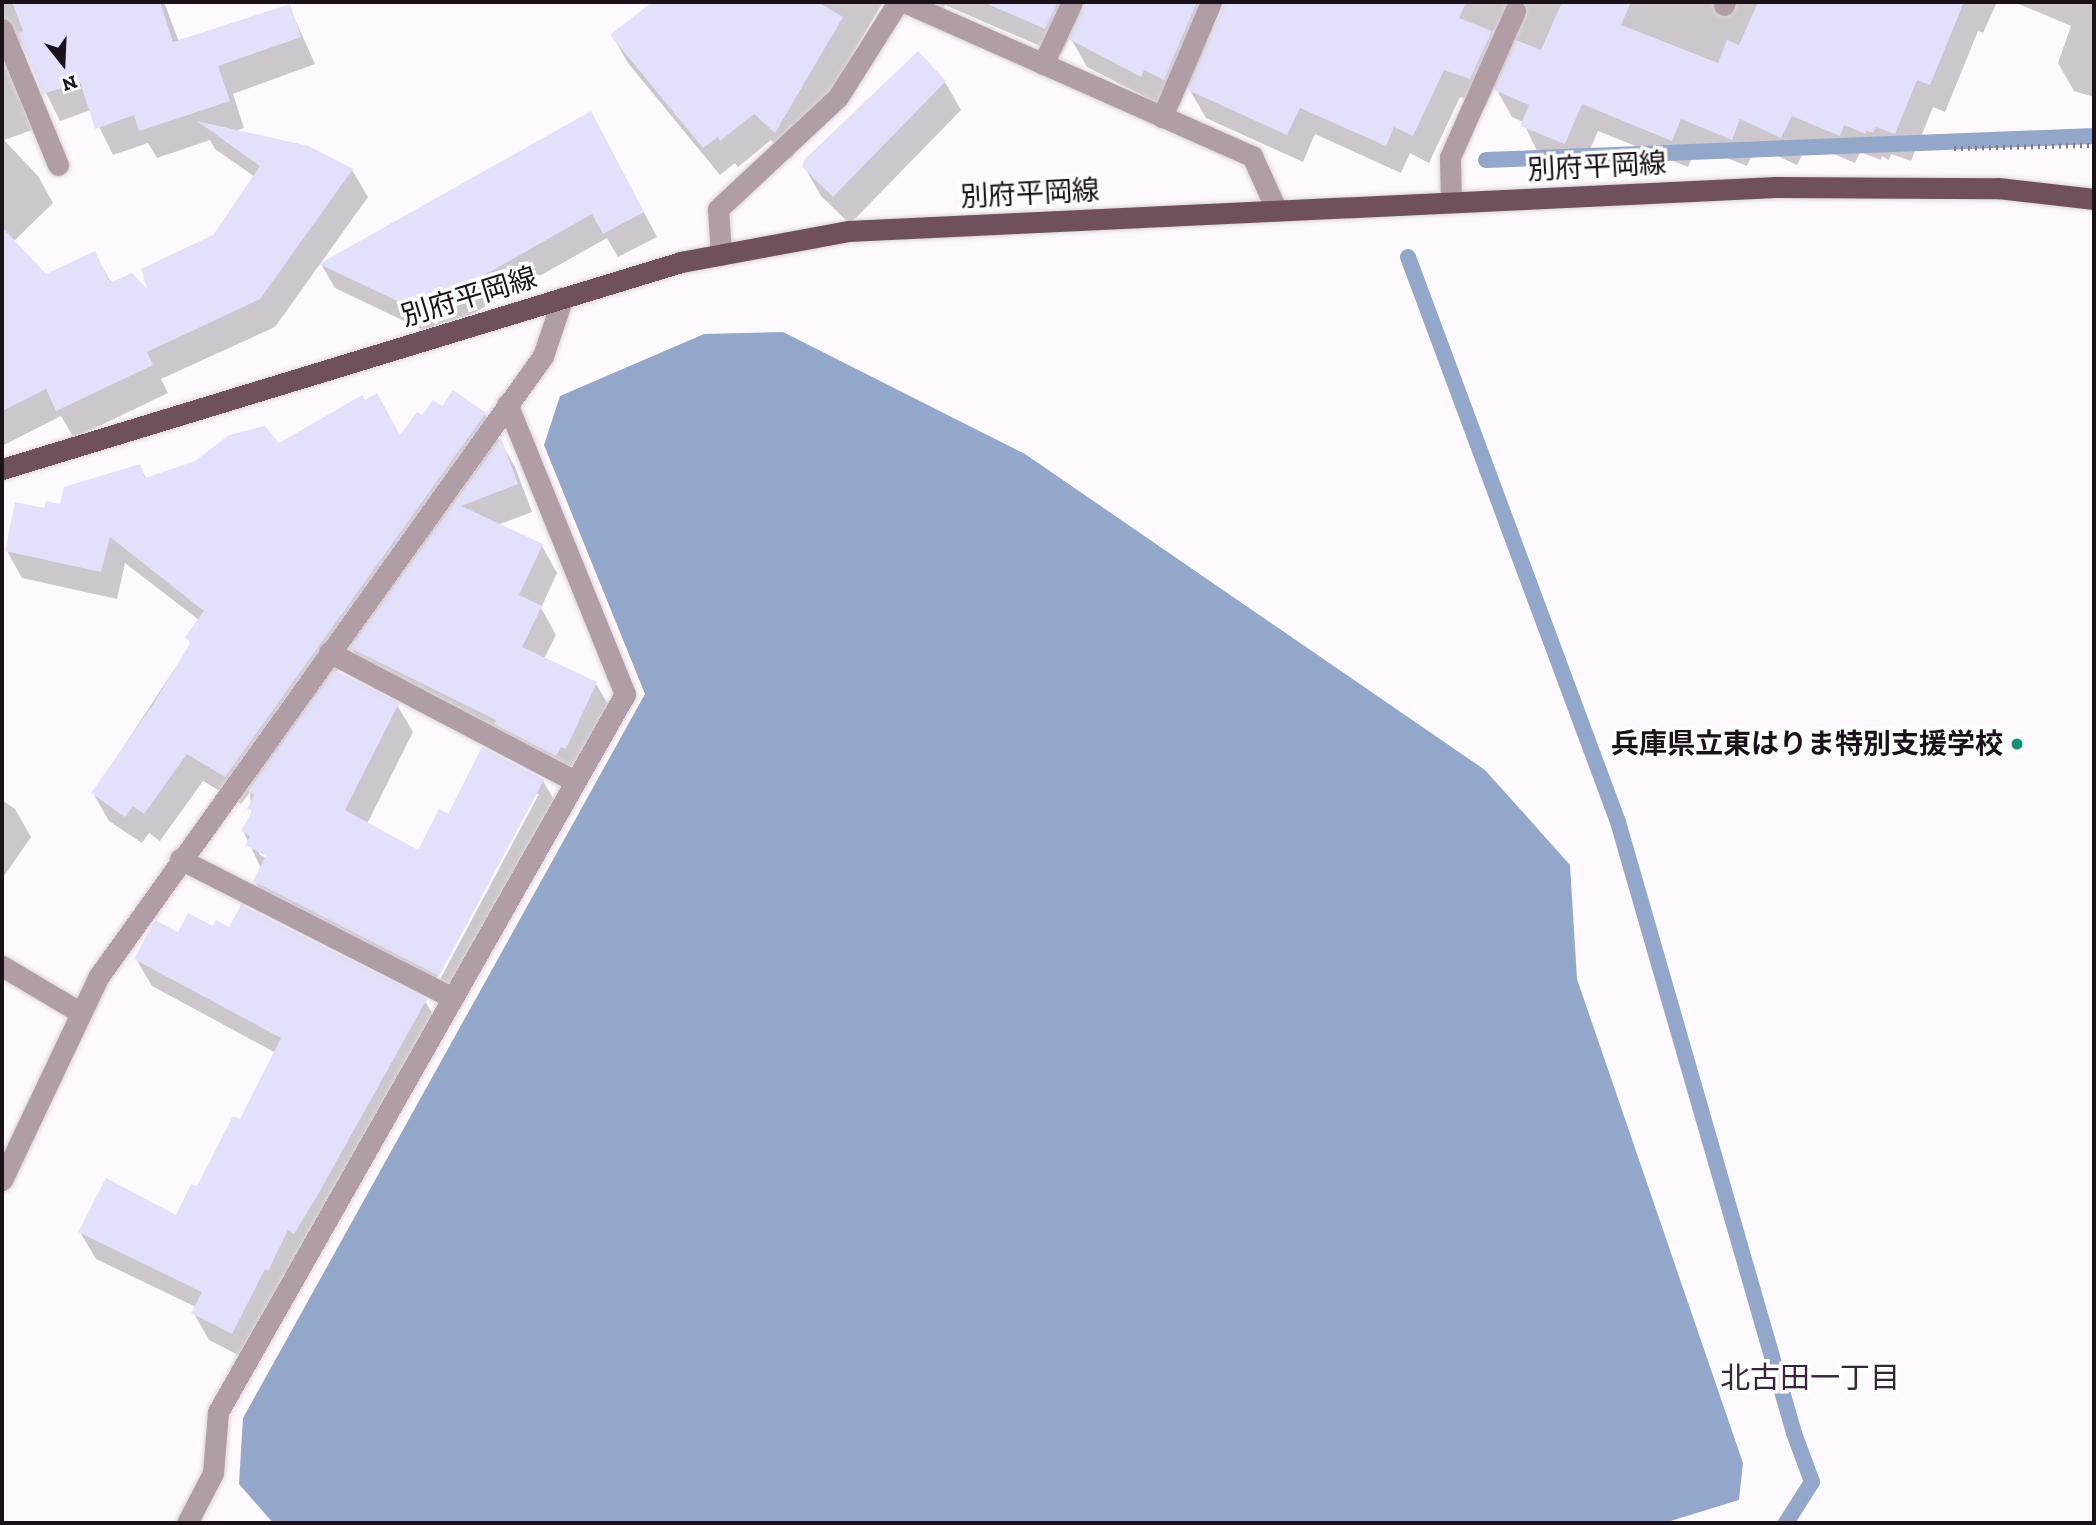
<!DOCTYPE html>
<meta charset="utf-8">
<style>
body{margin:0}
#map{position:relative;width:2096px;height:1525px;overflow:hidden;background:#fef9ff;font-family:"Zilla Slab","Noto Sans JP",serif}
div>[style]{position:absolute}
.water>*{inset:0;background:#93a7ca}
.shadow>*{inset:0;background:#0003}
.stream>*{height:16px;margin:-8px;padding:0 8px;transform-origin:8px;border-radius:8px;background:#93a7ca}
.building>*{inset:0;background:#e3e0fb}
.path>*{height:4.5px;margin-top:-2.25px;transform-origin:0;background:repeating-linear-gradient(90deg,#817a82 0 2px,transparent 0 7px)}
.roads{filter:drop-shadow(0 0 2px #dad4db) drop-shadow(0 0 2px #dad4db)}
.minor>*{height:21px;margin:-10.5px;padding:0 10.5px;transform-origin:10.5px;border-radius:10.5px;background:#b09da5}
.major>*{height:21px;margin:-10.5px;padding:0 10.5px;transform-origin:10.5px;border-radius:10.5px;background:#70505f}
.dots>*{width:19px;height:19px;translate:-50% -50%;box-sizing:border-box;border:4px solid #fff;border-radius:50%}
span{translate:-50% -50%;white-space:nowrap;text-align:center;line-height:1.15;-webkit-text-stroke:7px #fff;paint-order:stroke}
.street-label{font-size:28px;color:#1a111b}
.poi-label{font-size:28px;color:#1a111b;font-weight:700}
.right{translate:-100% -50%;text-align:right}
.neighbourhood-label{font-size:30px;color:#38253c}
.frame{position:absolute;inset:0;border:4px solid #1a111b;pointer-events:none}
.north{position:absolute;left:28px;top:28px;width:70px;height:70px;-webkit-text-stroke:5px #fff;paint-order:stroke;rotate:162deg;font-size:19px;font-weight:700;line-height:28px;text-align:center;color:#1a111b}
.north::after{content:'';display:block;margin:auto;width:24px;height:32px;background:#1a111b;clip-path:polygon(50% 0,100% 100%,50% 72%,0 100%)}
</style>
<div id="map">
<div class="water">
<div style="clip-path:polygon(783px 332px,1025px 454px,1485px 770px,1570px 865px,1577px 979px,1743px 1463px,1739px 1500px,1664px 1523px,273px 1523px,239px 1484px,243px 1418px,645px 694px,544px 445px,560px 396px,704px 334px)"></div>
</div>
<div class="shadow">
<div style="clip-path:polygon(evenodd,2px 2px,164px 2px,179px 42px,289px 6px,315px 64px,233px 94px,244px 128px,235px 131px,352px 170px,368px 197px,275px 327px,161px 379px,168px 393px,74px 438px,61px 416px,2px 446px,2px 2px,21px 43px,60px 121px,91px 110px,113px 155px,148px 143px,157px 158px,210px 140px,215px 149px,255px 177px,214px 236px,151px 296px,112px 284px,94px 253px,46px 276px,13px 242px,53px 203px,38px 176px,4px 140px,32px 130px,5px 63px,7px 48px,21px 43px)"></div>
<div style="clip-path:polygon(655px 2px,680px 2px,688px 12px,694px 2px,883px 2px,791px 159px,771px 140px,738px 167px,735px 163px,720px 175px,628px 63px,612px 35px)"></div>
<div style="clip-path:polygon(919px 2px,1197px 2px,1214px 34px,1267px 23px,1277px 2px,1997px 2px,1983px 33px,1978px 31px,1945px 112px,1933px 107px,1911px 161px,1891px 154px,1889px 160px,1882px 156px,1881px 160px,1860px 152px,1855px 163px,1808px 143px,1797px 165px,1756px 146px,1747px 166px,1697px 146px,1688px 167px,1598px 131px,1581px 171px,1538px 153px,1523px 122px,1512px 117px,1495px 87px,1486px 106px,1460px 97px,1429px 163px,1410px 153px,1401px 173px,1315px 134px,1303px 162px,1206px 118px,1188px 87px,1180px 106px,1159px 97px,1157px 103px,1087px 67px,1070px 37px,1061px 55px,945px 5px,942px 12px)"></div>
<div style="clip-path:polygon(2014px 2px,2094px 2px,2094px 97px,2074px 91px,2058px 63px,2071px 26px)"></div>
<div style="clip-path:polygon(945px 82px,961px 110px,850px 224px,821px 196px,805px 168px)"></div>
<div style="clip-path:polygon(604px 137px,657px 237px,618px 257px,607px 238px,472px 314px,423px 330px,335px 288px,321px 264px)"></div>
<div style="clip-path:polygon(evenodd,443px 409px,485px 414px,515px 467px,532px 512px,497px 525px,542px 546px,557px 573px,541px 608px,556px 635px,544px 659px,596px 684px,612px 711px,581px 775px,367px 675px,352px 649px,336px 672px,397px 705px,413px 732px,367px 824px,418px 852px,449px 816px,543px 781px,559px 808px,455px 1003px,270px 909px,255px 881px,261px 868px,243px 831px,252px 815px,250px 792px,241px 804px,203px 781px,160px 841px,149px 833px,142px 843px,109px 821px,93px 793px,191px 644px,187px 637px,199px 620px,125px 563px,117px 599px,22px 578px,7px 551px,46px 510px,61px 507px,139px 466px,147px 479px,278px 445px,400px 438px,423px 418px,443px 409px,535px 794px,539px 794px,437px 985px,434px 983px,535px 794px,443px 409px,259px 850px,274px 859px,272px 862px,259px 854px,259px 850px)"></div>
<div style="clip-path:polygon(2px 800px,15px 809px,31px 837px,2px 879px)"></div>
<div style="clip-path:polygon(213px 928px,230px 929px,425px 1001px,441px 1028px,248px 1360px,209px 1340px,193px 1312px,196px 1307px,96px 1259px,80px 1232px,177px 1217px,240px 1121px,276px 1053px,152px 986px,136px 959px,179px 935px)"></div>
</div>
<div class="stream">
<div style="left:1486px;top:160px;width:608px;rotate:-2.26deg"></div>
<div style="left:1408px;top:257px;width:603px;rotate:69.61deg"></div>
<div style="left:1618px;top:822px;width:636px;rotate:73.93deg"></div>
<div style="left:1794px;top:1433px;width:52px;rotate:69.8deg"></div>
<div style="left:1812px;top:1482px;width:49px;rotate:122.4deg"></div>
</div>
<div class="building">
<div style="clip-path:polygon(12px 2px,160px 2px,173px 42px,290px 4px,301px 37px,218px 66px,230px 101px,139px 131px,134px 115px,95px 129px,80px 82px,43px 94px,18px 33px,23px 31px)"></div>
<div style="clip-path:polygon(652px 2px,818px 2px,843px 17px,775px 133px,754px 114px,720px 141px,718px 137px,703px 148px,610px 35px)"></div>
<div style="clip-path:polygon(983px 2px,1058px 2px,1045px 29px)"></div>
<div style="clip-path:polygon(1085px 2px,1197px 2px,1164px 80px,1144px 70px,1141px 77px,1069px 39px)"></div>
<div style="clip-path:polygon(1224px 2px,1466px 2px,1459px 18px,1492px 31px,1470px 79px,1444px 70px,1413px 136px,1394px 127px,1386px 146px,1300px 108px,1287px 135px,1188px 90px)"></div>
<div style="clip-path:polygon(1562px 2px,1631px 2px,1621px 25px,1718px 63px,1727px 40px,1739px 45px,1758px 2px,1964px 2px,1930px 85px,1917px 80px,1895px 134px,1876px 127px,1873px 133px,1866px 130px,1866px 134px,1844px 125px,1840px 136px,1792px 116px,1781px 138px,1740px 119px,1732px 140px,1681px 119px,1672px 141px,1582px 104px,1565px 144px,1520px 126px,1529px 105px,1494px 90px,1516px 40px,1541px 50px)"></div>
<div style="clip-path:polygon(918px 51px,946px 81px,833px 197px,802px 167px,804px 160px)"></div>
<div style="clip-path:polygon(591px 111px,644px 212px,603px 234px,592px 214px,458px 290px,408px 306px,319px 264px)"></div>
<div style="clip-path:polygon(197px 121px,309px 146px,353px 169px,260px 299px,147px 352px,153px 365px,56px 411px,46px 389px,2px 411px,2px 227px,46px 274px,95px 251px,110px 283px,132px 273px,147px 289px,141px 269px,213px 235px,260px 166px)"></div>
<div style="clip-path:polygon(453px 390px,486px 413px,225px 777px,187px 754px,144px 814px,133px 806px,125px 817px,91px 793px,154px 703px,191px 642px,185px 637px,204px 611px,110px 537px,101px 572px,5px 551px,15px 502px,44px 508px,46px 501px,60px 504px,64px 487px,140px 464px,145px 478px,195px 461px,229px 435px,265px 426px,279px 443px,362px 395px,365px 400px,377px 393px,400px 435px,417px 412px,422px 415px,433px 400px,442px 406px)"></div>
<div style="clip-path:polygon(501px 438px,518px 484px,461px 506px,543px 544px,519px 595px,542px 606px,522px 647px,597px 682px,566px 749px,561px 747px,556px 756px,494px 724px,496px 720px,350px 648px)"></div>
<div style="clip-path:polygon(334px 670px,399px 703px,345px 810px,418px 850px,439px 809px,448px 814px,482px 747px,544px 780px,439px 976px,253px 881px,266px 856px,245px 845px,250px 836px,241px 831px,252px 811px,247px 809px,254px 795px,248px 791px)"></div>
<div style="clip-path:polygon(241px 905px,427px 999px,316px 1198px,294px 1234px,288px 1230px,268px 1271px,265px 1269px,232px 1334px,191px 1313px,202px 1292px,78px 1232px,106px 1178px,176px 1215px,191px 1184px,197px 1186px,233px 1116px,240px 1119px,281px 1038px,134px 959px,155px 920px,178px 932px,188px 913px,213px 926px,216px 920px,229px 927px)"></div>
</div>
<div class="path">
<div style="left:1954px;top:148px;width:140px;rotate:-1.2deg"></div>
</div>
<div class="roads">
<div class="minor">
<div style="left:904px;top:2px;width:381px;rotate:23.9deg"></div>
<div style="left:1252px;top:156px;width:60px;rotate:65.6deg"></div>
<div style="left:1724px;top:5px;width:3px;rotate:-72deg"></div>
<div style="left:2px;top:29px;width:147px;rotate:67.6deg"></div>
<div style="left:1043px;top:64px;width:68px;rotate:-64.9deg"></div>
<div style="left:1162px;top:117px;width:125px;rotate:-66.9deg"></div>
<div style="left:1451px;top:202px;width:45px;rotate:-91.3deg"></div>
<div style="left:1450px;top:157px;width:160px;rotate:-66deg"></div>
<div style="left:721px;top:255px;width:46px;rotate:-93.7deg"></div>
<div style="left:718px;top:209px;width:164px;rotate:-43deg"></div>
<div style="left:838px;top:97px;width:112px;rotate:-57.7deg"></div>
<div style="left:329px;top:652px;width:278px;rotate:27.7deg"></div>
<div style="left:180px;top:859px;width:306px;rotate:27deg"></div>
<div style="left:2px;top:966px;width:92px;rotate:30.7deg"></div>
<div style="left:2px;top:1180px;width:226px;rotate:-64.6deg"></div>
<div style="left:99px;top:976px;width:763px;rotate:-54.39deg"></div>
<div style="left:543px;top:356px;width:62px;rotate:-71.3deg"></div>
<div style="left:187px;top:1523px;width:56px;rotate:-62.5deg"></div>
<div style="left:213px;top:1473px;width:61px;rotate:-85.3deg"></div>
<div style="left:218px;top:1412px;width:825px;rotate:-60.45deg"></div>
<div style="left:625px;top:694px;width:313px;rotate:-112.1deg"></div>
</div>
<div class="major">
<div style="left:2px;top:469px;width:710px;rotate:-16.95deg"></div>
<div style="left:681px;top:262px;width:170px;rotate:-10.5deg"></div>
<div style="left:848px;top:231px;width:929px;rotate:-2.71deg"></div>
<div style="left:1776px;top:187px;width:222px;rotate:0.3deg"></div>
<div style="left:1998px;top:188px;width:97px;rotate:6.5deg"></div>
</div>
</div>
<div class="dots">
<div style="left:2017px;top:744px;background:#159075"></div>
</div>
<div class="street-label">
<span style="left:1597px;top:167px;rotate:-3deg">別府平岡線</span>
<span style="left:1030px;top:194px;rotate:-3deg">別府平岡線</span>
<span style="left:469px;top:297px;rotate:-17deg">別府平岡線</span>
</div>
<div class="poi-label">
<span class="right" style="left:2003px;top:744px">兵庫県立東はりま特別支援学校</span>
</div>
<div class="neighbourhood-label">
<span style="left:1810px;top:1378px">北古田一丁目</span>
</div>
<div class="frame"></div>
<div class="north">N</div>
</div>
